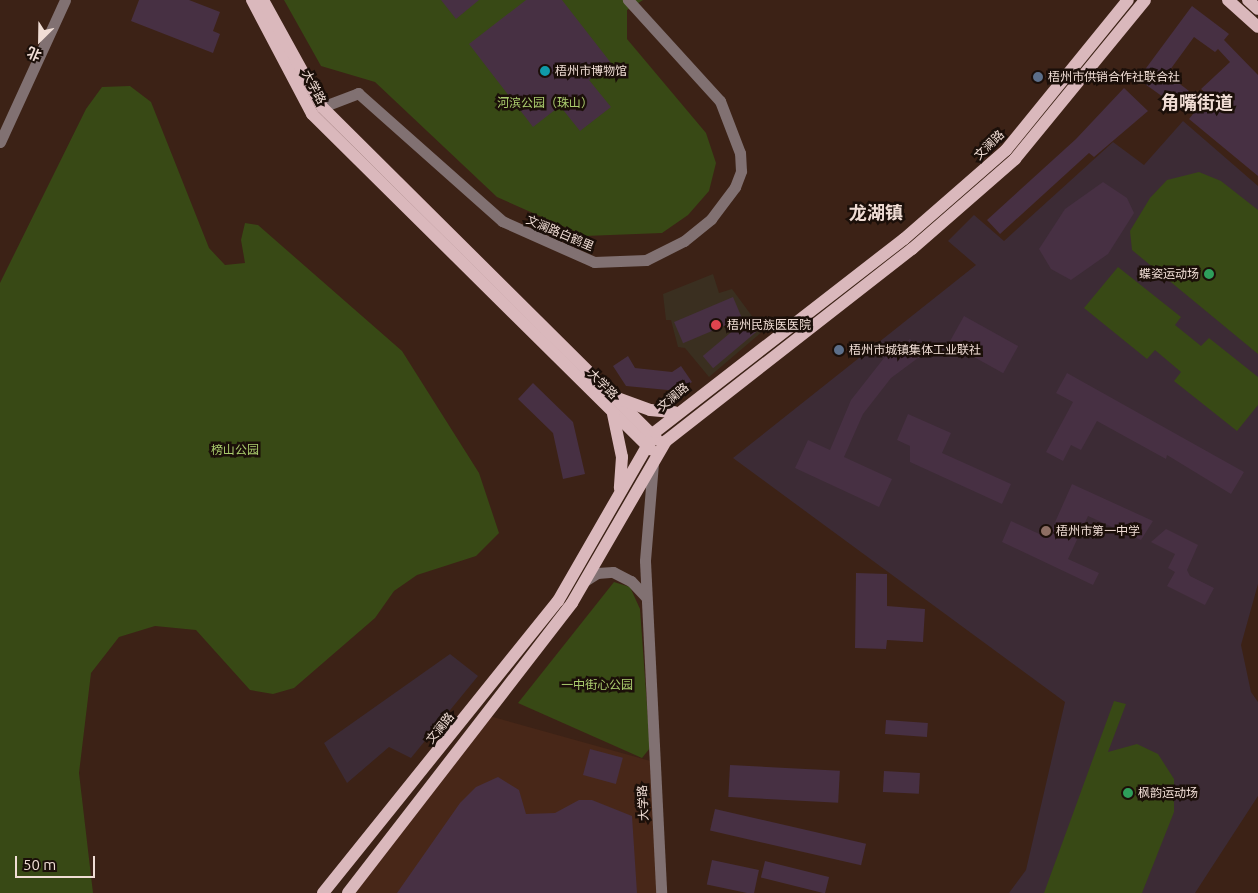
<!DOCTYPE html>
<meta charset="utf-8">
<style>
body{margin:0}
#map{position:relative;width:1258px;height:893px;overflow:hidden;background:#3c2216;font-family:Ubuntu,"Noto Sans SC",sans-serif}
div>[style]{position:absolute}
.built>*{inset:0;background:#482718}
.education>*{inset:0;background:#3c2b35}
.medical>*{inset:0;background:#3a2f20}
.green>*{inset:0;background:#384915}
.building>*{inset:0;background:#473043;transform-origin:0 0}
.minor>*{height:11px;margin:-5.5px;padding:0 5.5px;transform-origin:5.5px;border-radius:5.5px;background:#817172}
.major>*{height:12px;margin:-6px;padding:0 6px;transform-origin:6px;border-radius:6px;background:#dab8bc}
.dots>*{width:14px;height:14px;translate:-50% -50%;box-sizing:border-box;border:2px solid #1b0f09;border-radius:50%}
span{translate:-50% -50%;white-space:nowrap;text-align:center;line-height:1.15;-webkit-text-stroke:5px #1b0f09;paint-order:stroke}
.poi-label{font-size:12px;color:#f0ddd5}
.left{translate:0 -50%;text-align:left}
.right{translate:-100% -50%;text-align:right}
.street-label{font-size:12px;color:#f0ddd5}
.park-label{font-size:12px;color:#abcd6e}
.district-label{font-size:18px;color:#f0ddd5;font-weight:700}
.north{position:absolute;left:15px;top:15px;width:50px;height:50px;-webkit-text-stroke:4px #1b0f09;paint-order:stroke;rotate:203deg;font-size:14px;font-weight:700;line-height:20px;text-align:center;color:#f0ddd5}
.north::after{content:'';display:block;margin:auto;width:18px;height:22px;background:#f0ddd5;clip-path:polygon(50% 0,100% 100%,50% 72%,0 100%)}
.scale{position:absolute;left:15px;top:856px;width:80px;height:22px;box-sizing:border-box;border:2px solid #f0ddd5;border-top:0;padding-left:6px;font-size:15px;line-height:18px;white-space:nowrap;color:#f0ddd5;-webkit-text-stroke:4px #1b0f09;paint-order:stroke}
</style>
<div id="map">
<div class="built">
<div style="clip-path:polygon(486px 715px,654px 762px,661px 893px,348px 893px)"></div>
</div>
<div class="education">
<div style="clip-path:polygon(1183px 121px,1258px 186px,1258px 584px,1241px 645px,1251px 692px,1258px 702px,1258px 796px,1195px 893px,1009px 893px,1026px 870px,1065px 702px,733px 458px,976px 265px,948px 241px,974px 215px,1004px 241px,1113px 142px,1144px 165px)"></div>
<div style="clip-path:polygon(450px 654px,478px 676px,411px 758px,389px 747px,347px 783px,324px 743px)"></div>
</div>
<div class="medical">
<div style="clip-path:polygon(713px 274px,719px 293px,732px 289px,763px 331px,709px 377px,685px 348px,678px 347px,671px 320px,666px 320px,663px 294px)"></div>
</div>
<div class="green">
<div style="clip-path:polygon(284px 0,643px 0,627px 10px,627px 39px,706px 133px,716px 163px,709px 191px,688px 215px,662px 233px,585px 236px,497px 197px,375px 82px,321px 66px)"></div>
<div style="clip-path:polygon(130px 86px,151px 102px,209px 248px,225px 265px,245px 263px,241px 240px,245px 223px,258px 225px,402px 351px,479px 473px,499px 533px,476px 556px,417px 575px,394px 591px,375px 618px,294px 688px,273px 694px,250px 690px,196px 630px,155px 626px,119px 637px,91px 673px,79px 773px,93px 893px,0 893px,0 283px,86px 109px,102px 87px)"></div>
<div style="clip-path:polygon(1199px 172px,1221px 181px,1258px 210px,1258px 354px,1132px 250px,1130px 231px,1150px 198px,1167px 180px)"></div>
<div style="clip-path:polygon(1118px 267px,1181px 317px,1175px 325px,1201px 346px,1209px 338px,1258px 377px,1258px 405px,1237px 431px,1174px 381px,1181px 372px,1155px 350px,1147px 359px,1084px 308px)"></div>
<div style="clip-path:polygon(614px 582px,630px 587px,640px 609px,650px 748px,642px 758px,518px 703px)"></div>
<div style="clip-path:polygon(1114px 701px,1126px 704px,1108px 752px,1137px 744px,1158px 754px,1174px 779px,1174px 812px,1142px 893px,1044px 893px)"></div>
</div>
<div class="building">
<div style="clip-path:polygon(139px 0,189px 0,220px 12px,213px 31px,220px 34px,213px 53px,131px 21px)"></div>
<div style="clip-path:polygon(441px 0,479px 0,456px 19px)"></div>
<div style="clip-path:polygon(526px 0,562px 0,611px 63px,589px 80px,611px 107px,580px 131px,560px 106px,533px 127px,469px 44px)"></div>
<div style="clip-path:polygon(1192px 6px,1229px 34px,1224px 40px,1258px 75px,1258px 176px,1189px 119px,1208px 95px,1201px 89px,1230px 62px,1218px 49px,1215px 52px,1194px 37px,1167px 74px,1189px 91px,1177px 107px,1138px 79px)"></div>
<div style="clip-path:polygon(1124px 88px,1148px 111px,1094px 157px,1089px 153px,1000px 234px,987px 220px,1076px 139px)"></div>
<div style="clip-path:polygon(1103px 182px,1127px 198px,1134px 213px,1108px 254px,1071px 280px,1051px 269px,1039px 249px,1065px 209px)"></div>
<div style="left:733px;top:297px;width:23px;height:64px;rotate:67deg"></div>
<div style="left:964px;top:316px;width:62px;height:31px;rotate:29deg"></div>
<div style="left:748px;top:318px;width:16px;height:59px;rotate:50deg"></div>
<div style="clip-path:polygon(910px 339px,922px 355px,891px 378px,863px 414px,844px 457px,892px 479px,879px 507px,795px 468px,808px 440px,830px 450px,851px 400px,884px 358px)"></div>
<div style="clip-path:polygon(628px 356px,635px 368px,672px 372px,681px 366px,692px 382px,678px 391px,626px 386px,613px 366px)"></div>
<div style="clip-path:polygon(1067px 373px,1244px 472px,1231px 494px,1167px 455px,1166px 459px,1097px 421px,1081px 450px,1071px 445px,1063px 461px,1046px 452px,1073px 402px,1056px 393px)"></div>
<div style="clip-path:polygon(533px 383px,573px 422px,585px 474px,563px 479px,553px 433px,518px 399px)"></div>
<div style="clip-path:polygon(908px 414px,951px 433px,942px 453px,1011px 484px,1002px 504px,910px 462px,910px 446px,897px 440px)"></div>
<div style="clip-path:polygon(1072px 484px,1153px 521px,1141px 540px,1088px 516px,1068px 559px,1099px 573px,1093px 585px,1002px 542px,1011px 521px,1048px 538px)"></div>
<div style="clip-path:polygon(1166px 529px,1198px 545px,1187px 570px,1190px 576px,1214px 588px,1205px 605px,1167px 586px,1175px 572px,1168px 568px,1175px 554px,1151px 542px)"></div>
<div style="clip-path:polygon(856px 573px,887px 574px,887px 606px,925px 609px,923px 642px,887px 640px,886px 649px,855px 648px)"></div>
<div style="left:886px;top:720px;width:42px;height:14px;rotate:4deg"></div>
<div style="left:590px;top:749px;width:34px;height:27px;rotate:15deg"></div>
<div style="left:730px;top:765px;width:110px;height:32px;rotate:3deg"></div>
<div style="left:884px;top:771px;width:36px;height:21px;rotate:3deg"></div>
<div style="clip-path:polygon(498px 777px,519px 790px,526px 814px,555px 813px,579px 800px,592px 800px,632px 816px,637px 893px,397px 893px,460px 803px,476px 787px)"></div>
<div style="left:715px;top:809px;width:155px;height:22px;rotate:13deg"></div>
<div style="left:712px;top:860px;width:48px;height:25px;rotate:12deg"></div>
<div style="left:765px;top:861px;width:66px;height:17px;rotate:14deg"></div>
</div>
<div class="minor">
<div style="left:322px;top:107px;width:39px;rotate:-21deg"></div>
<div style="left:358px;top:93px;width:193px;rotate:41.6deg"></div>
<div style="left:502px;top:221px;width:101px;rotate:24deg"></div>
<div style="left:594px;top:262px;width:52px;rotate:-2.2deg"></div>
<div style="left:646px;top:260px;width:42px;rotate:-26.6deg"></div>
<div style="left:684px;top:241px;width:35px;rotate:-39deg"></div>
<div style="left:711px;top:219px;width:40px;rotate:-53deg"></div>
<div style="left:735px;top:187px;width:17px;rotate:-69deg"></div>
<div style="left:741px;top:171px;width:18px;rotate:-93deg"></div>
<div style="left:740px;top:153px;width:56px;rotate:-111deg"></div>
<div style="left:720px;top:101px;width:137px;rotate:-132.3deg"></div>
<div style="left:0;top:142px;width:156px;rotate:-65.4deg"></div>
<div style="left:653px;top:463px;width:98px;rotate:94.7deg"></div>
<div style="left:645px;top:561px;width:332px;rotate:87.2deg"></div>
<div style="left:586px;top:580px;width:13px;rotate:-32deg"></div>
<div style="left:597px;top:573px;width:16px;rotate:-4deg"></div>
<div style="left:613px;top:572px;width:20px;rotate:27deg"></div>
<div style="left:631px;top:581px;width:22px;rotate:47deg"></div>
</div>
<div class="major">
<div style="left:252px;top:0;width:129px;rotate:62.2deg"></div>
<div style="left:312px;top:114px;width:477px;rotate:44.7deg"></div>
<div style="left:263px;top:0;width:122px;rotate:61.1deg"></div>
<div style="left:322px;top:107px;width:472px;rotate:44.8deg"></div>
<div style="left:1228px;top:0;width:40px;rotate:42deg"></div>
<div style="left:1248px;top:0;width:13px;rotate:42deg"></div>
<div style="left:617px;top:398px;width:35px;rotate:20deg"></div>
<div style="left:650px;top:410px;width:25px;rotate:5deg"></div>
<div style="left:613px;top:414px;width:44px;rotate:78.2deg"></div>
<div style="left:622px;top:457px;width:31px;rotate:94deg"></div>
<div style="left:323px;top:893px;width:375px;rotate:-51.2deg"></div>
<div style="left:558px;top:601px;width:195px;rotate:-60.1deg"></div>
<div style="left:655px;top:432px;width:315px;rotate:-37.8deg"></div>
<div style="left:904px;top:239px;width:135px;rotate:-41.1deg"></div>
<div style="left:1006px;top:150px;width:193px;rotate:-50.9deg"></div>
<div style="left:348px;top:893px;width:366px;rotate:-52.3deg"></div>
<div style="left:572px;top:603px;width:187px;rotate:-59.9deg"></div>
<div style="left:666px;top:441px;width:312px;rotate:-38deg"></div>
<div style="left:912px;top:249px;width:137px;rotate:-41.1deg"></div>
<div style="left:1015px;top:159px;width:205px;rotate:-50.7deg"></div>
</div>
<div class="dots">
<div style="left:545px;top:71px;background:#0f9aa8"></div>
<div style="left:1038px;top:77px;background:#5c6f8a"></div>
<div style="left:1209px;top:274px;background:#2e9e5b"></div>
<div style="left:716px;top:325px;background:#e0444e"></div>
<div style="left:839px;top:350px;background:#5c6f8a"></div>
<div style="left:1046px;top:531px;background:#8d6e63"></div>
<div style="left:1128px;top:793px;background:#2e9e5b"></div>
</div>
<div class="poi-label">
<span class="left" style="left:555px;top:71px">梧州市博物馆</span>
<span class="left" style="left:1048px;top:77px">梧州市供销合作社联合社</span>
<span class="right" style="left:1199px;top:274px">蝶姿运动场</span>
<span class="left" style="left:727px;top:325px">梧州民族医医院</span>
<span class="left" style="left:849px;top:350px">梧州市城镇集体工业联社</span>
<span class="left" style="left:1056px;top:531px">梧州市第一中学</span>
<span class="left" style="left:1138px;top:793px">枫韵运动场</span>
</div>
<div class="street-label">
<span style="left:314px;top:87px;rotate:62deg">大学路</span>
<span style="left:989px;top:145px;rotate:-44deg">文澜路</span>
<span style="left:560px;top:233px;rotate:23deg">文澜路白鹤里</span>
<span style="left:603px;top:384px;rotate:45deg">大学路</span>
<span style="left:673px;top:397px;rotate:-40deg">文澜路</span>
<span style="left:440px;top:728px;rotate:-51deg">文澜路</span>
<span style="left:643px;top:803px;rotate:-93deg">大学路</span>
</div>
<div class="park-label">
<span style="left:545px;top:103px">河滨公园（珠山）</span>
<span style="left:235px;top:450px">榜山公园</span>
<span style="left:597px;top:685px">一中街心公园</span>
</div>
<div class="district-label">
<span style="left:1197px;top:102px">角嘴街道</span>
<span style="left:876px;top:212px">龙湖镇</span>
</div>
<div class="north">北</div>
<div class="scale">50 m</div>
</div>
